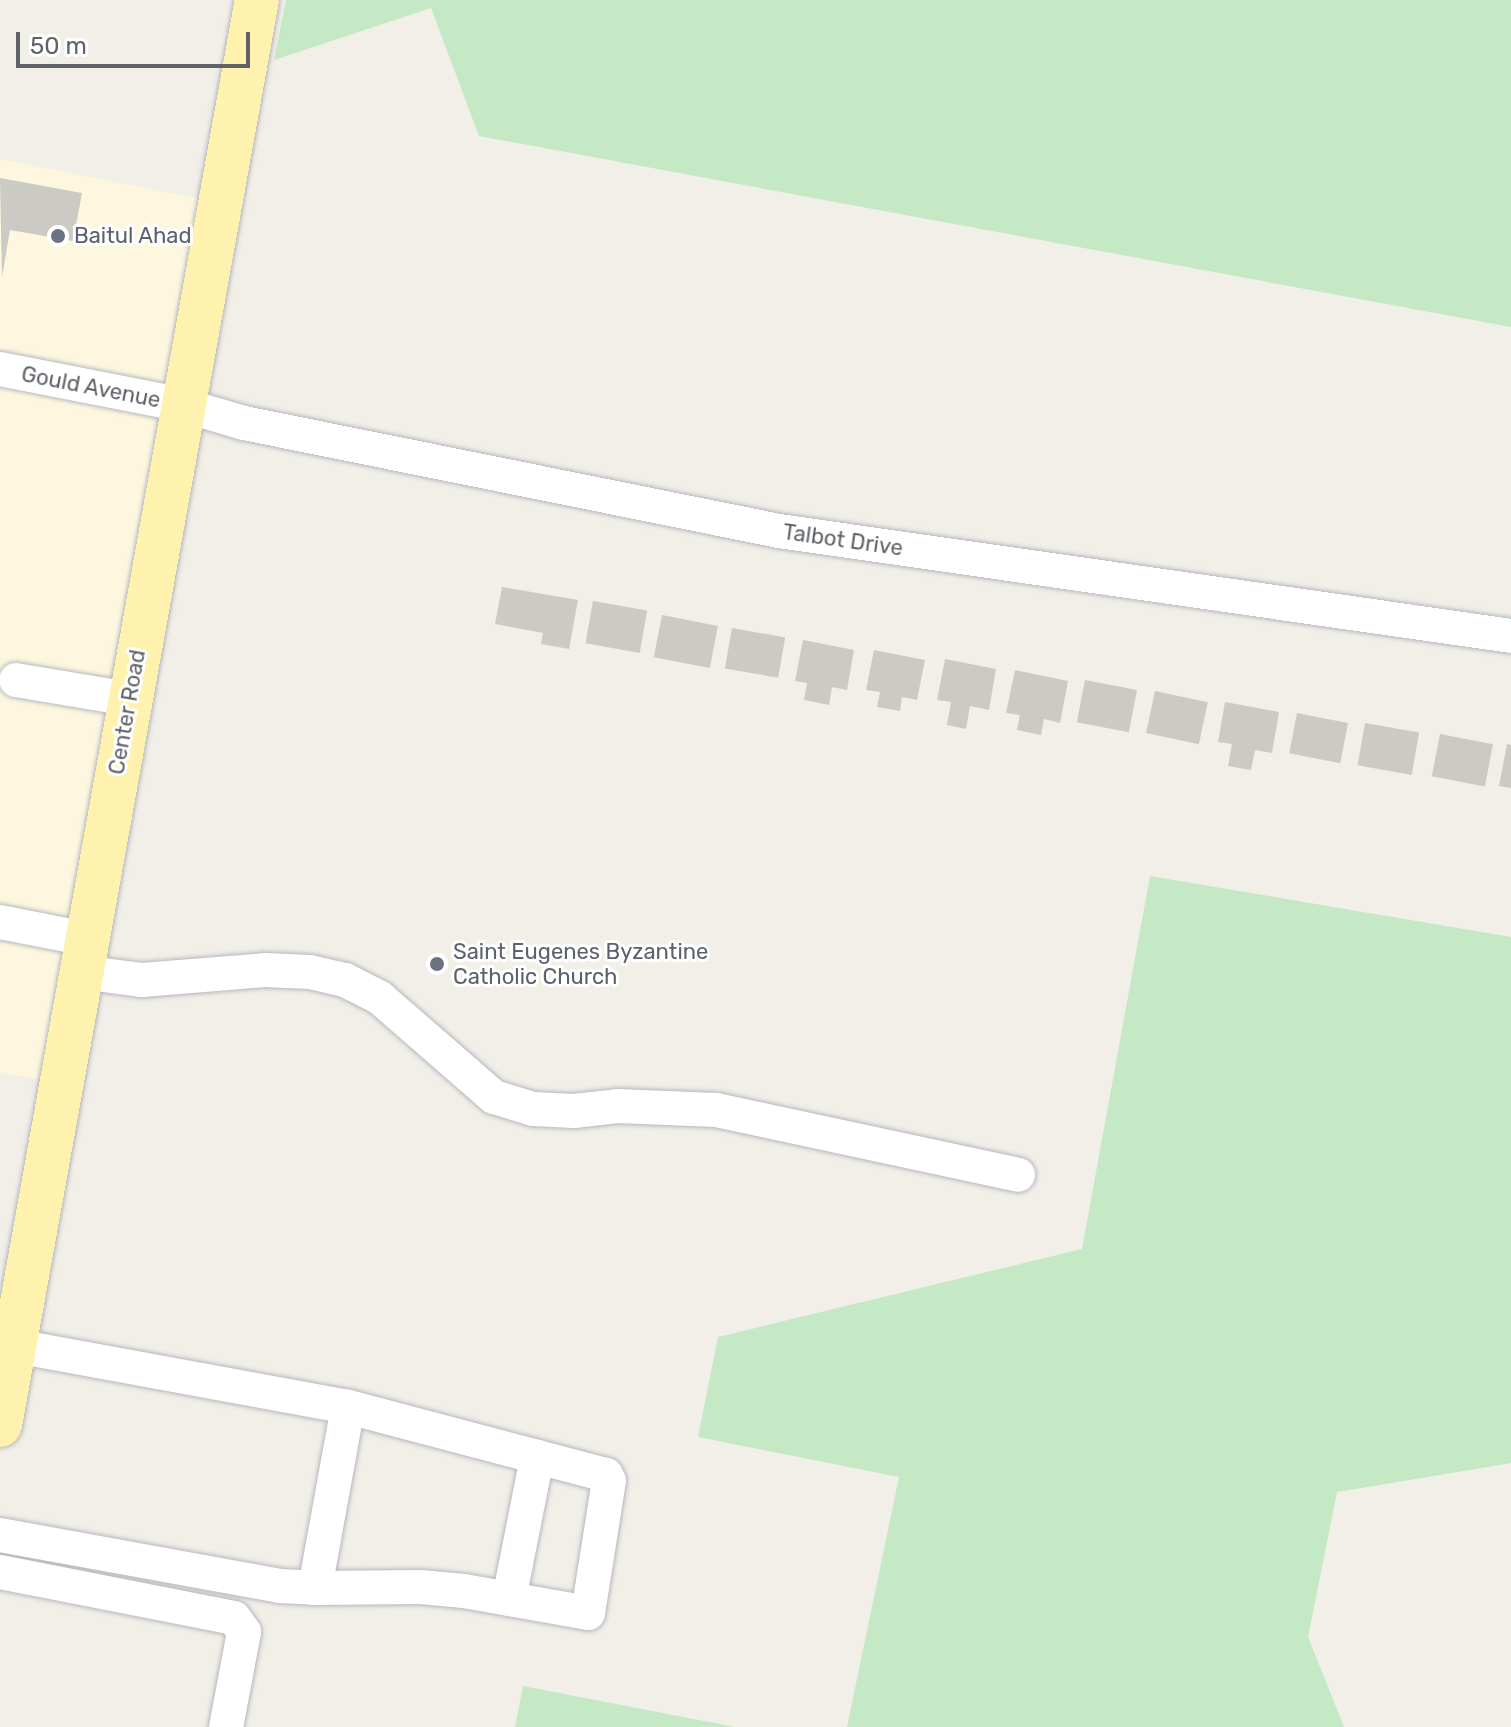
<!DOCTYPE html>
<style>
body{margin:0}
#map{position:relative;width:1511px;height:1727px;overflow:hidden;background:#f1efe8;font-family:Rubik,sans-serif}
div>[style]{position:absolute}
.commercial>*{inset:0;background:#fef7e0}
.green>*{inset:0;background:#c5e8c5}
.building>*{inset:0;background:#cccac5;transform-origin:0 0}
.roads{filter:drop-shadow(0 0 2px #b5b8bc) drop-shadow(0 0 2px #b5b8bc)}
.minor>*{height:34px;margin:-17px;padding:0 17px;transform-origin:17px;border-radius:17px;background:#fff}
.major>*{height:44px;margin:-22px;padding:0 22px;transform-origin:22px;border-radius:22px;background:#fff2af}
.dots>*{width:22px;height:22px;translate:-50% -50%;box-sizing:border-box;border:4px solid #fff;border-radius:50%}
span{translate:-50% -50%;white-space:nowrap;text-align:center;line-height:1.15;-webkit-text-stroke:6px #fff;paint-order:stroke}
.worship-label{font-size:22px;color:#5b616d}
.left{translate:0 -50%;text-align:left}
.street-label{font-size:22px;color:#5f6368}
.scale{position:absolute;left:16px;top:32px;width:234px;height:36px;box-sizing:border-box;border:4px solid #5f6368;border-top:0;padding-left:10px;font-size:24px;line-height:28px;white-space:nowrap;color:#5f6368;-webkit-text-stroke:6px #fff;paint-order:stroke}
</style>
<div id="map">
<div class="commercial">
<div style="clip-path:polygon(0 159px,220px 203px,61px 1083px,0 1072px)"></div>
</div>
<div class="green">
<div style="clip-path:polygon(286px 0,1511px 0,1511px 327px,479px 136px,431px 8px,274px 60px)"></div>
<div style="clip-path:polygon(1150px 876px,1511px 937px,1511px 1463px,1337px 1492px,1308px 1637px,1344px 1727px,847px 1727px,899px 1477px,698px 1437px,718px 1337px,1082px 1249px)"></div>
<div style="clip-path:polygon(523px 1686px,735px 1727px,515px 1727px)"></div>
</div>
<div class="building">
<div style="clip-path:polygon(0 178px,82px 193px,73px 241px,10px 230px,2px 277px)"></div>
<div style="clip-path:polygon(502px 587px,578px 600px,569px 649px,541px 644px,543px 633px,495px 624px)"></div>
<div style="left:593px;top:601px;width:55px;height:43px;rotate:10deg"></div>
<div style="left:662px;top:615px;width:57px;height:43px;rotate:11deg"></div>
<div style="left:732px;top:628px;width:54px;height:41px;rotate:10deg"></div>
<div style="clip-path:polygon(803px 640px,854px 650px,847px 690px,832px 687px,829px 705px,804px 700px,807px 683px,795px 681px)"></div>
<div style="clip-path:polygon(874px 650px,925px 660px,917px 700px,902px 697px,900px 711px,877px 707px,880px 692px,866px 690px)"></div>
<div style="clip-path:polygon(945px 659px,996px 669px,989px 710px,970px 706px,966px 729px,947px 725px,951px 702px,937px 700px)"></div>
<div style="clip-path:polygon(1015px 670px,1068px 681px,1060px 723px,1044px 719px,1041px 735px,1017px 730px,1020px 715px,1006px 713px)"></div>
<div style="left:1085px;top:680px;width:53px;height:43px;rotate:11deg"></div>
<div style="left:1155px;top:691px;width:54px;height:43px;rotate:12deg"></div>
<div style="clip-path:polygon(1225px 702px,1279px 712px,1272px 753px,1255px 750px,1251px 770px,1228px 766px,1232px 744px,1218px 742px)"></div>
<div style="left:1297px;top:713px;width:52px;height:41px;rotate:11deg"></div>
<div style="left:1365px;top:723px;width:55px;height:43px;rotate:10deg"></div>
<div style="left:1440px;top:734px;width:54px;height:43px;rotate:11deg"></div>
<div style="clip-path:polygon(1507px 744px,1511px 745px,1511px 788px,1499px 786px)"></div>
</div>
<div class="roads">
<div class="minor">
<div style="left:0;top:369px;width:187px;rotate:11.1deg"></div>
<div style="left:183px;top:405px;width:64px;rotate:16.4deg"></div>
<div style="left:244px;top:423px;width:546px;rotate:11.41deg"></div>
<div style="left:779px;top:531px;width:739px;rotate:8.16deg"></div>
<div style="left:16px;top:680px;width:116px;rotate:9.5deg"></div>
<div style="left:0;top:922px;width:89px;rotate:11.1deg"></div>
<div style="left:81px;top:972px;width:62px;rotate:7.5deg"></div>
<div style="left:142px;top:980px;width:123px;rotate:-4.6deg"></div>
<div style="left:265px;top:970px;width:45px;rotate:2.5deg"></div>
<div style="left:310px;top:972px;width:36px;rotate:13deg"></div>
<div style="left:345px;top:980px;width:39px;rotate:27deg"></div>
<div style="left:380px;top:998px;width:151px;rotate:41deg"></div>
<div style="left:494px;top:1097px;width:41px;rotate:17.1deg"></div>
<div style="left:533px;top:1109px;width:41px;rotate:2.8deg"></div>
<div style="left:574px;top:1111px;width:44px;rotate:-6.5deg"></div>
<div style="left:618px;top:1106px;width:98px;rotate:2.3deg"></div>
<div style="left:716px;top:1110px;width:309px;rotate:12.1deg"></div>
<div style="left:0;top:1535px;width:285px;rotate:10.3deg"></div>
<div style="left:280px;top:1586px;width:35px;rotate:3deg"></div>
<div style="left:315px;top:1588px;width:184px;rotate:-79.7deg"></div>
<div style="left:348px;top:1407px;width:340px;rotate:-169.6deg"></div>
<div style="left:0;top:1572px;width:238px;rotate:11.1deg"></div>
<div style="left:234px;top:1618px;width:17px;rotate:54deg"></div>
<div style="left:244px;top:1632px;width:97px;rotate:100.7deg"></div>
<div style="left:315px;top:1588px;width:105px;rotate:-0.5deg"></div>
<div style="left:420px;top:1587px;width:44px;rotate:5.2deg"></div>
<div style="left:464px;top:1591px;width:126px;rotate:10.1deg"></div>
<div style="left:588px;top:1613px;width:134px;rotate:-81deg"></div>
<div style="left:609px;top:1481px;width:7px;rotate:-117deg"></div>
<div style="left:606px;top:1475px;width:267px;rotate:-165.2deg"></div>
<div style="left:509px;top:1599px;width:145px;rotate:-78.8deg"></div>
</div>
<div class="major">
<div style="left:0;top:1425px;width:1448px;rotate:-79.78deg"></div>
</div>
</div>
<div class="dots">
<div style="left:58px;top:236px;background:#6b7280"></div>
<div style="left:437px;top:964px;background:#6b7280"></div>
</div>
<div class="worship-label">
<span class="left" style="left:74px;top:236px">Baitul Ahad</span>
<span class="left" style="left:453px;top:964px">Saint Eugenes Byzantine<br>Catholic Church</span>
</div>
<div class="street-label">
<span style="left:91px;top:387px;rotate:11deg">Gould Avenue</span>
<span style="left:843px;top:540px;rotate:8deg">Talbot Drive</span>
<span style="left:127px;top:712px;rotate:-80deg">Center Road</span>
</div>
<div class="scale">50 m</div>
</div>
